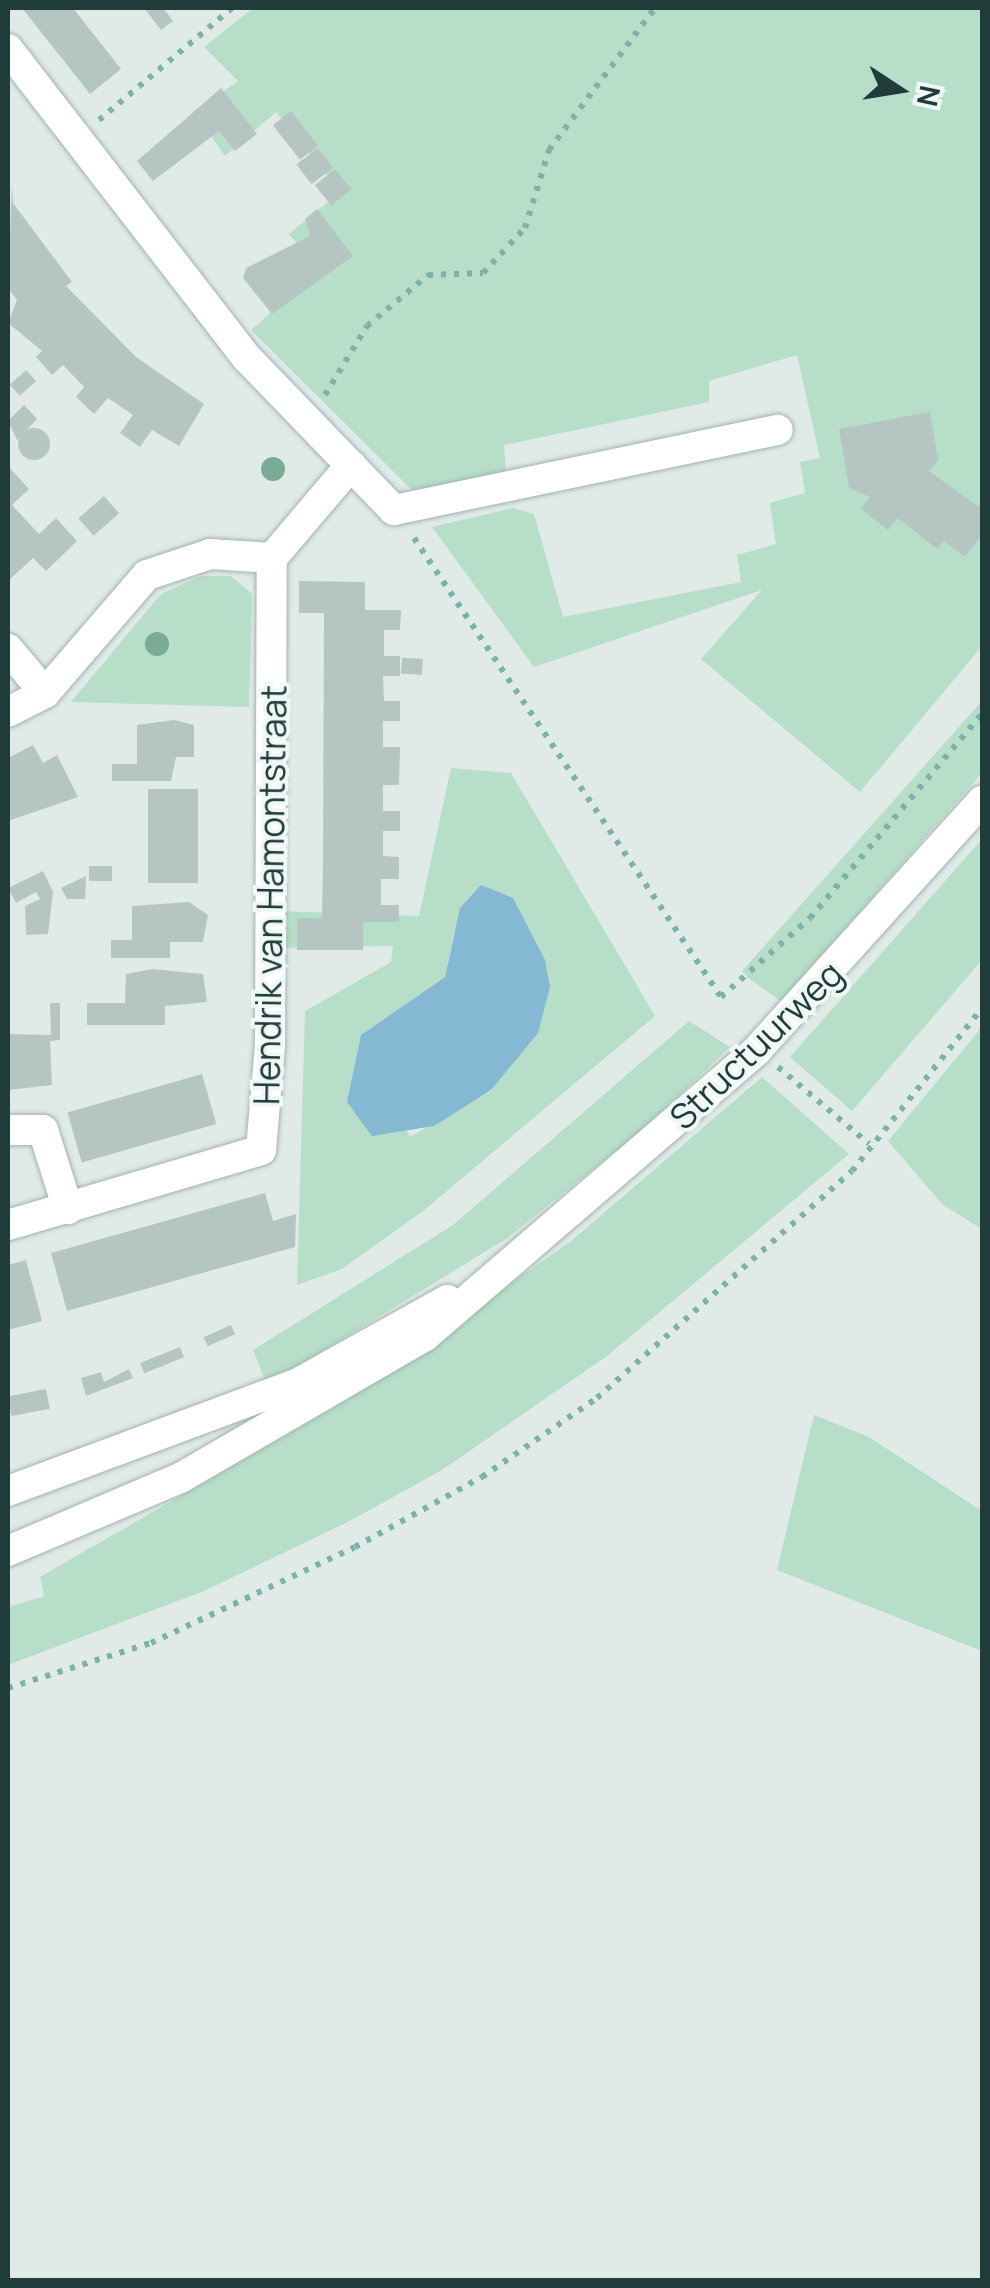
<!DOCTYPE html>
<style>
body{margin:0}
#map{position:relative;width:990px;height:2288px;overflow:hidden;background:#e0ebe8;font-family:Manrope,sans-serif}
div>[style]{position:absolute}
.green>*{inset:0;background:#b7dec9}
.water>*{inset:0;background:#85b8d3}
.building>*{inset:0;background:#b5c6c2;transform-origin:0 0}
.round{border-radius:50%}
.path>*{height:6px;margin-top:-3px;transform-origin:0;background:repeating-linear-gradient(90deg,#7fb1ab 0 5px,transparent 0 13px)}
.roads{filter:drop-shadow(0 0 2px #a3b3b0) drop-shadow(0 0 2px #a3b3b0)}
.street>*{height:30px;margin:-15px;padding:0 15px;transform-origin:15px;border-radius:15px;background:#fff}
.secondary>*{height:30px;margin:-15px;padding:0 15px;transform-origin:15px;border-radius:15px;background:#fff}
.trees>*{width:24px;height:24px;margin:-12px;border-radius:50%;background:#7baa97}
span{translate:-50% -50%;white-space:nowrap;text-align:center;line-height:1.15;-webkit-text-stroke:8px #f0f8f6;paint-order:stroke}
.street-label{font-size:35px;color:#203c3a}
.frame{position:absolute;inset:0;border:10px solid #203c3a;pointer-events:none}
.north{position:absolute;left:850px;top:40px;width:100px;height:100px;-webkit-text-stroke:8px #f0f8f6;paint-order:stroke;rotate:102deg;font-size:28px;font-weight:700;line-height:40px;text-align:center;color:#203c3a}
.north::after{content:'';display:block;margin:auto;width:35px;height:45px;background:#203c3a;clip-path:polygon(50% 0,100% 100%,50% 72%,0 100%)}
</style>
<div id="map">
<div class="green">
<div style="clip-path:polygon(253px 8px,982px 8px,982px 646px,860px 792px,701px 659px,762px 590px,534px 667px,432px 527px,513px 508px,534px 514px,563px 617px,741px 582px,737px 555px,776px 544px,770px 503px,805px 493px,800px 462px,820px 458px,797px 355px,709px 381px,709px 402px,504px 445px,506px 472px,413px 491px,251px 330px,319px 271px,289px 234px,340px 192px,276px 112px,225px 156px,194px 112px,238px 81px,204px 47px)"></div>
<div style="clip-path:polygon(201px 576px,231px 576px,252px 594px,249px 707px,71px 702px,161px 594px)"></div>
<div style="clip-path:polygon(982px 701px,982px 773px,781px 1001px,748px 978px,742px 971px)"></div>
<div style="clip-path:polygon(evenodd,451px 768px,511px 773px,655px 1016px,423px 1211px,342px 1269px,297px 1285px,305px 1011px,391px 962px,393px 946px,277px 948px,277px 911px,419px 916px,451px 768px,454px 933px,492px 1090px,410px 1137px,361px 1035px,445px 977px,454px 933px)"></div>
<div style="clip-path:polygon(982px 839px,982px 960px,852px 1111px,790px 1057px)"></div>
<div style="clip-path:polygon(689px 1021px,730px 1047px,642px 1130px,506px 1239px,267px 1385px,253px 1350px,453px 1225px)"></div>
<div style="clip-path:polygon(982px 1027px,982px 1229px,943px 1205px,888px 1141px)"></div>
<div style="clip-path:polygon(762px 1077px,849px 1154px,607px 1356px,442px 1470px,348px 1522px,204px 1591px,8px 1665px,8px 1607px,44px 1596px,40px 1577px,345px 1401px,571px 1241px)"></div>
<div style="clip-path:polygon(814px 1415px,869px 1437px,982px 1511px,982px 1651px,777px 1570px)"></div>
</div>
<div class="water">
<div style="clip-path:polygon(481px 885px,513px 898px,545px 960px,550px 987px,538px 1033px,491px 1090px,434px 1126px,372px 1136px,347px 1102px,361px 1035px,445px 977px,460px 908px)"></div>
</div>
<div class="building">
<div style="clip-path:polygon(22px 8px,73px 8px,121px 69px,90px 94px)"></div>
<div style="clip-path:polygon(144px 8px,163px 8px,173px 21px,161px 30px)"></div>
<div style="clip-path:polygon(221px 88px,257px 134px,235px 151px,219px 131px,153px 181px,137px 161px)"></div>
<div style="left:291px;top:111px;width:44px;height:23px;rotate:52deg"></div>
<div style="left:318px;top:148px;width:25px;height:27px;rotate:53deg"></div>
<div style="left:335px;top:169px;width:26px;height:26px;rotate:51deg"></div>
<div style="clip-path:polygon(12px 183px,13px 203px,72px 282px,66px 286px,136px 357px,204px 404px,179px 446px,152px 430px,140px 447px,120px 433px,133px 415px,108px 398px,94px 414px,76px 397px,84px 387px,63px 365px,52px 375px,36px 357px,42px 351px,8px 323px,17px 300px,8px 288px)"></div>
<div style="clip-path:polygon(317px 209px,353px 256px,272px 314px,243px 278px,246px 268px,310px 236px,305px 219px)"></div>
<div style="left:26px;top:370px;width:15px;height:22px;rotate:48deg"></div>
<div style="clip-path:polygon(24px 405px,37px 419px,17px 440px,8px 421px)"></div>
<div style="clip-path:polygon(930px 412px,938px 460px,929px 471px,982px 509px,982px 534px,965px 557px,944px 541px,937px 549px,898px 518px,888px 530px,861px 509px,870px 497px,849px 488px,839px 429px)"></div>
<div class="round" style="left:18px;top:428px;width:32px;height:32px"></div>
<div style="clip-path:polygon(8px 466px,29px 489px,12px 505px,39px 534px,56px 518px,77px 541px,46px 571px,33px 558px,8px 581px)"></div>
<div style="left:104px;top:496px;width:23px;height:34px;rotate:49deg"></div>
<div style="clip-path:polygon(299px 581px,365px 582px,365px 610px,401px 610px,400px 630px,384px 630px,384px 656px,400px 656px,400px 676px,383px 676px,384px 701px,400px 701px,400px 721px,383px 721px,383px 747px,400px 747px,399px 785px,383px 785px,383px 811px,400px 811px,400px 831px,383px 831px,383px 856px,399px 857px,399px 879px,381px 879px,381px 905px,399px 905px,399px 922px,363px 922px,363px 950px,297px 950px,297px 918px,322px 918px,323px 858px,324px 613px,299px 613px)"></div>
<div style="left:423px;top:659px;width:16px;height:21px;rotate:94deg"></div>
<div style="clip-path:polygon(174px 720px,194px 725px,194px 757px,176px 757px,171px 781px,112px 781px,112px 764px,137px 764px,137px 725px)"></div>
<div style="clip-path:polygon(33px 745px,43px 763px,57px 755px,78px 797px,8px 821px,8px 758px)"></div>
<div style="left:148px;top:789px;width:50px;height:94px"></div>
<div style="left:89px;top:866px;width:23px;height:15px"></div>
<div style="clip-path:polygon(43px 871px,53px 892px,48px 934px,26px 935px,25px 906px,40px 899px,36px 892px,16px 903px,8px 888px)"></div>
<div style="clip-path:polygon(86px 876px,85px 899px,67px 899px,61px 888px)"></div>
<div style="clip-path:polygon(189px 902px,208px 915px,203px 942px,170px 942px,170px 958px,111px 958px,111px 940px,132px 940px,132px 906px)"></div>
<div style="clip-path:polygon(153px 969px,203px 974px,207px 1002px,165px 1006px,165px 1025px,87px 1025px,87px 1003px,125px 1003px,126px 974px)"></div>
<div style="clip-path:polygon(50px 1003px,60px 1003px,60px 1040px,50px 1041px,52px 1085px,8px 1090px,8px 1034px,51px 1035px)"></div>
<div style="left:202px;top:1074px;width:52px;height:140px;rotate:74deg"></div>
<div style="clip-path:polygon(265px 1193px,273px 1221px,296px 1214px,295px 1247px,67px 1311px,51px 1253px)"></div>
<div style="clip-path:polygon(26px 1260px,42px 1321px,8px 1330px,8px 1265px)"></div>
<div style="left:231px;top:1325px;width:10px;height:30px;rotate:66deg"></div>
<div style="left:180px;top:1347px;width:11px;height:43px;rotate:68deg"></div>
<div style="clip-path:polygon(129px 1369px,133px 1378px,86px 1396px,81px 1378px,101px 1372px,104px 1382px)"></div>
<div style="left:46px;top:1389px;width:20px;height:39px;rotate:79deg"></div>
</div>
<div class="path">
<div style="left:99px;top:120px;width:174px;rotate:-40.1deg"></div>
<div style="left:325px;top:395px;width:81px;rotate:-58.7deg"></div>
<div style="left:367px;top:326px;width:80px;rotate:-39.9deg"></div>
<div style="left:428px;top:275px;width:55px;rotate:-2.1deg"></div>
<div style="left:483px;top:273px;width:62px;rotate:-47deg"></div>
<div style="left:525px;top:228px;width:82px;rotate:-72.9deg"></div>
<div style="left:549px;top:150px;width:177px;rotate:-53.3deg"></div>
<div style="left:414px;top:538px;width:552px;rotate:56.22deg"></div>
<div style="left:721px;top:997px;width:119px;rotate:-41.6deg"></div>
<div style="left:810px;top:918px;width:267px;rotate:-49.9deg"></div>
<div style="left:778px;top:1067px;width:119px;rotate:40.2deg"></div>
<div style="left:8px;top:1688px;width:150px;rotate:-17.5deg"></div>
<div style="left:151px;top:1643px;width:225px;rotate:-25.2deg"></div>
<div style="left:355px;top:1547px;width:145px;rotate:-28.9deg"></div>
<div style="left:482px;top:1477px;width:140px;rotate:-34.5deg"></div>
<div style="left:597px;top:1398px;width:341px;rotate:-41.7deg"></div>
<div style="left:852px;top:1171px;width:208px;rotate:-51.4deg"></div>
</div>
<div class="roads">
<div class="street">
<div style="left:8px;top:49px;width:392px;rotate:52.3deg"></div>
<div style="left:248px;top:359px;width:210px;rotate:46deg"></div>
<div style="left:394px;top:510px;width:392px;rotate:-11.8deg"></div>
<div style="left:8px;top:649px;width:57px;rotate:49.9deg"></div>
<div style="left:8px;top:712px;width:42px;rotate:-27.2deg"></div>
<div style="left:45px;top:693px;width:156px;rotate:-49.2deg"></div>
<div style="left:147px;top:575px;width:66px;rotate:-18.4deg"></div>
<div style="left:210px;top:554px;width:62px;rotate:3.7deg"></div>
<div style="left:8px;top:1130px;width:35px"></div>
<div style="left:43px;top:1130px;width:83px;rotate:72.4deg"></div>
<div style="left:8px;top:1225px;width:264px;rotate:-16.5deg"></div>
<div style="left:261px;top:1150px;width:104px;rotate:-85.1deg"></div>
<div style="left:270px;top:1046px;width:488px;rotate:-89.8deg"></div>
<div style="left:272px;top:558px;width:122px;rotate:-49.7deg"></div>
</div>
<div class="secondary">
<div style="left:8px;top:1491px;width:309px;rotate:-20.4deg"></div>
<div style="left:298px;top:1383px;width:171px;rotate:-29.1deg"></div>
<div style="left:8px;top:1551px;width:189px;rotate:-23deg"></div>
<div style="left:182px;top:1477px;width:281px;rotate:-30.1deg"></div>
<div style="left:425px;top:1336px;width:438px;rotate:-40.7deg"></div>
<div style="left:757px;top:1050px;width:336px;rotate:-47.9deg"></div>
</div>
</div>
<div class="trees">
<div style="left:273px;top:469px"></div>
<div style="left:157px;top:644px"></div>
</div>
<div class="street-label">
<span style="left:270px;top:895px;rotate:-89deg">Hendrik van Hamontstraat</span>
<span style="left:756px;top:1045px;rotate:-44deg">Structuurweg</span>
</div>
<div class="frame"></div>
<div class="north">N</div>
</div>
